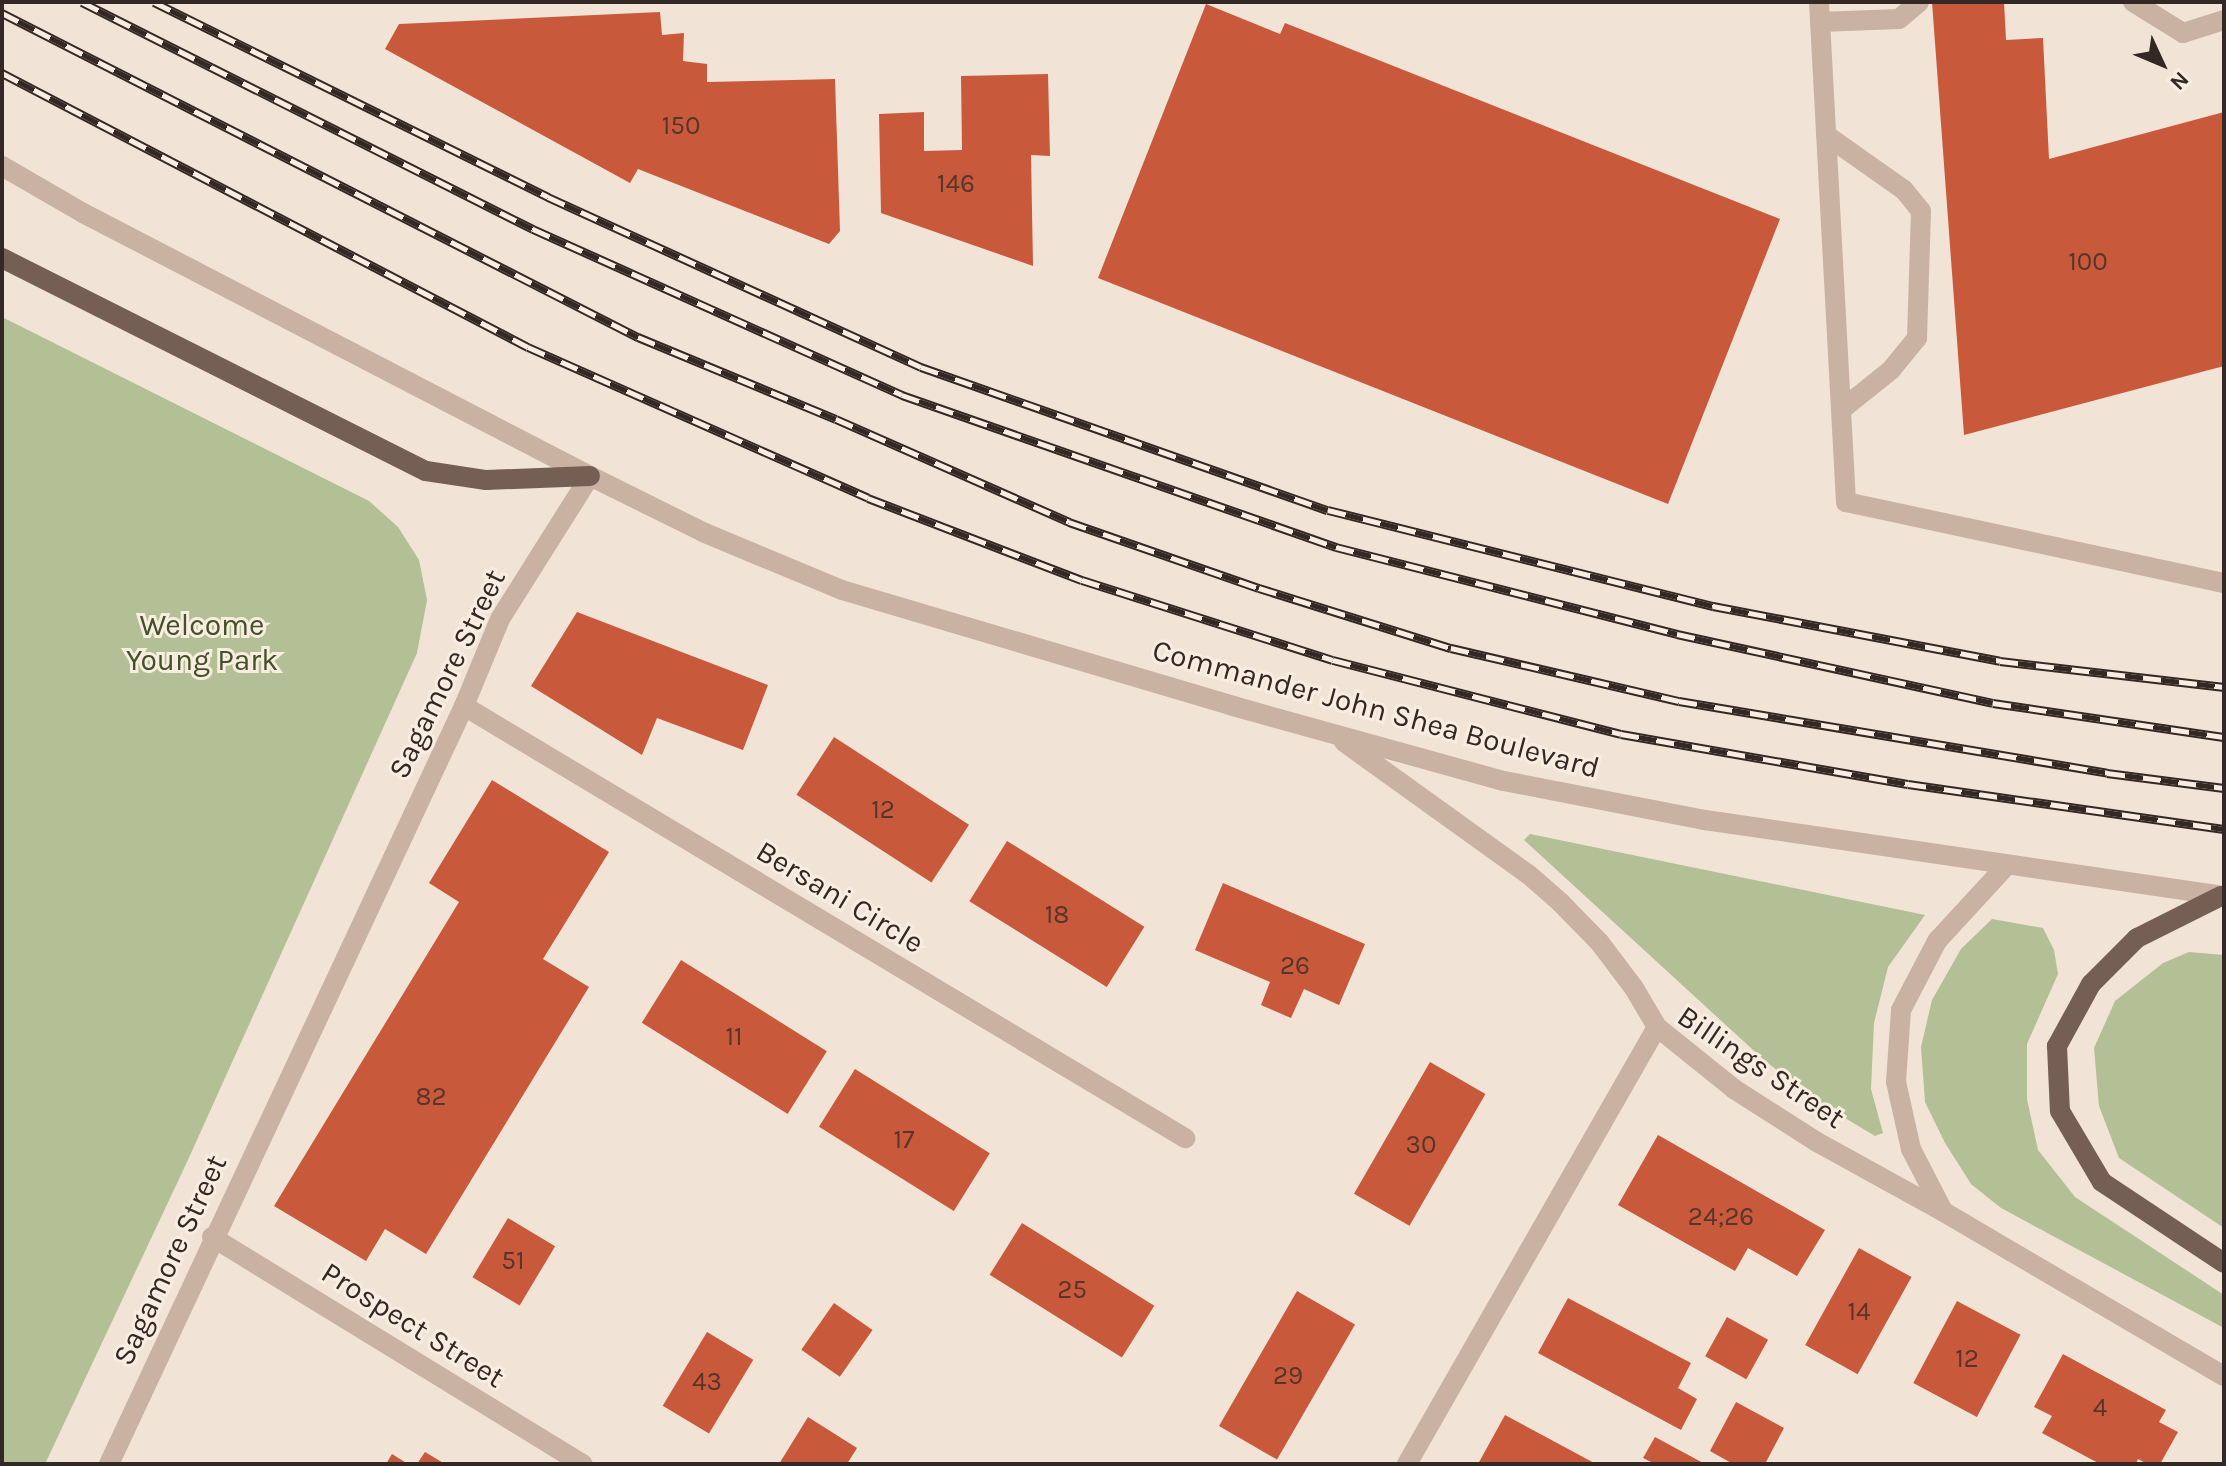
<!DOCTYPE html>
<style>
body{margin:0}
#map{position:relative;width:2226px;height:1466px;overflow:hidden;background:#f1e3d5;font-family:Karla,sans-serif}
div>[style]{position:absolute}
.green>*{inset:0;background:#b3c095}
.building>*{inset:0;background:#c9593b;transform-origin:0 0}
.minor>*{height:20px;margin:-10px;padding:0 10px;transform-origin:10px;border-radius:10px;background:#c9b2a1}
.major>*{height:20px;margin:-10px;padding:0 10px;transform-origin:10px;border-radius:10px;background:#755f55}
.rail>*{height:9px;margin-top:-4.5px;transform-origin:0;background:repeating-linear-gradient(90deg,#f9ede1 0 18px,#332824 0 36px);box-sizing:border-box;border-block:2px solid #332824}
span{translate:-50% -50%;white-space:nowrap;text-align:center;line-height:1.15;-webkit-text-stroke:6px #f9ede1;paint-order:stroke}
.number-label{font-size:26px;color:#58342a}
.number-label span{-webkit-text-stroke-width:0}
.park-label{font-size:30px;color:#435128}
.street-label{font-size:30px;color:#332824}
.frame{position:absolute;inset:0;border:4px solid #332824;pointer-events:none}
.north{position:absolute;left:2122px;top:24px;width:80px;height:80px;-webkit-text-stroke:6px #f9ede1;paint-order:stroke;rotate:134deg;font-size:22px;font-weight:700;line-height:32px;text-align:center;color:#332824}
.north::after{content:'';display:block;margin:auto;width:28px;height:36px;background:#332824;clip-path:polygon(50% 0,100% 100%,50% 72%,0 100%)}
</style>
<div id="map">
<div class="green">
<div style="clip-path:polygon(2px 317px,369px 501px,398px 527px,419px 560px,427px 600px,417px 653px,187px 1162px,45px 1464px,2px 1464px)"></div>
<div style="clip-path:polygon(1530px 834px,1925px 915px,1888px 967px,1874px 1023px,1871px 1089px,1883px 1133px,1875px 1136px,1815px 1100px,1764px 1060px,1524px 840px)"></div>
<div style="clip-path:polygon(1992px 919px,2043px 928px,2054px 950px,2058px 974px,2027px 1044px,2027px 1099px,2038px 1150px,2075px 1197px,2224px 1295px,2224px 1328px,2001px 1208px,1971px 1184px,1945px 1143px,1925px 1102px,1921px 1047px,1932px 1000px,1961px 949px)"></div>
<div style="clip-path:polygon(2189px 952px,2224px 955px,2224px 1228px,2119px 1158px,2099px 1106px,2094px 1048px,2115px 1001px,2163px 963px)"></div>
</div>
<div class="building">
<div style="clip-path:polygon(1932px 2px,2004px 2px,2006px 40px,2043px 38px,2049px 159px,2224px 112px,2224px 366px,1964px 435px)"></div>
<div style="clip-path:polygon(1206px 4px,1280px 34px,1285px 23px,1780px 219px,1668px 504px,1098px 278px)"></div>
<div style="clip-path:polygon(660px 12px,662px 35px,684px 33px,683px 61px,707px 64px,707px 82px,835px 79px,840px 231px,829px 244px,638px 169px,630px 183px,385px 49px,399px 24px)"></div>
<div style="clip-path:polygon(1048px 74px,1050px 156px,1031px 155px,1033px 266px,881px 213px,879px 114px,924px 112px,924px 151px,962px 150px,961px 76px)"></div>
<div style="clip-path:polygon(577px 612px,768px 685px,743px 750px,657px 718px,642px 755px,531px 686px)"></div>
<div style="left:834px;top:737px;width:161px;height:69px;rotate:33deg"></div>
<div style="clip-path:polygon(492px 780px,609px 852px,543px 959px,589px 987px,426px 1254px,385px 1229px,366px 1261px,274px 1206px,459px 902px,429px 883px)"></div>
<div style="left:1007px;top:841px;width:162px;height:71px;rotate:32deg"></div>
<div style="clip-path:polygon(1223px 883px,1365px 944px,1339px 1005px,1304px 989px,1291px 1018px,1261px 1005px,1270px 982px,1195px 950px)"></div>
<div style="left:681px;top:960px;width:172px;height:74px;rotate:32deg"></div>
<div style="left:1430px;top:1062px;width:64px;height:152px;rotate:30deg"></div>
<div style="left:855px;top:1069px;width:159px;height:68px;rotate:32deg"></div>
<div style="clip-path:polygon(1658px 1135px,1825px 1230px,1797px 1276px,1748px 1248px,1735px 1271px,1618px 1205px)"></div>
<div style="left:508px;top:1218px;width:55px;height:69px;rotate:31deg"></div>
<div style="left:1022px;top:1223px;width:156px;height:61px;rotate:32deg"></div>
<div style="left:1859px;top:1248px;width:60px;height:111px;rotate:29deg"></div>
<div style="left:1297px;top:1291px;width:67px;height:156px;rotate:30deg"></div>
<div style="clip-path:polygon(1568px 1298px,1691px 1363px,1678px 1388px,1697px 1399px,1681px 1430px,1538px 1353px)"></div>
<div style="left:1957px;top:1301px;width:72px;height:93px;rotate:28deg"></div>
<div style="left:834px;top:1303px;width:47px;height:57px;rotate:35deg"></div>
<div style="left:1727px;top:1317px;width:47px;height:45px;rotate:29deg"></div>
<div style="left:707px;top:1332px;width:54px;height:86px;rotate:31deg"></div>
<div style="clip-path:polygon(2063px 1354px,2166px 1410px,2159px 1422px,2178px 1432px,2160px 1464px,2147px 1464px,2138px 1459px,2136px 1464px,2100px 1464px,2042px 1433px,2052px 1416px,2034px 1407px)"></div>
<div style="clip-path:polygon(1736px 1402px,1784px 1428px,1765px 1464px,1733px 1464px,1710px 1451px)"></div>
<div style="clip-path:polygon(1505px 1415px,1596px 1464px,1478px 1464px)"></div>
<div style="clip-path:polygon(808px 1417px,857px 1448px,847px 1464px,779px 1464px)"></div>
<div style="clip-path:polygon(1655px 1437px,1705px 1464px,1655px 1464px,1643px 1458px)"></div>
<div style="clip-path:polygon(425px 1452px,445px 1464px,417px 1464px)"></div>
<div style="clip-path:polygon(392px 1454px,408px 1464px,386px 1464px)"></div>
</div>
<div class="minor">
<div style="left:1819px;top:2px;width:501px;rotate:86.91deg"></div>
<div style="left:1846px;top:502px;width:387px;rotate:12.1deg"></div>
<div style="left:2133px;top:2px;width:59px;rotate:31.8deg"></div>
<div style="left:2183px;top:33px;width:43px;rotate:-17.6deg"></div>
<div style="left:1820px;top:22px;width:79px;rotate:-2.2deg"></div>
<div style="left:1899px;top:19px;width:26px;rotate:-40deg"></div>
<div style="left:1826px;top:135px;width:95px;rotate:35.2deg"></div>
<div style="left:1904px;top:190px;width:27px;rotate:51deg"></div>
<div style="left:1921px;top:211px;width:127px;rotate:91.8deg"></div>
<div style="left:1917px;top:338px;width:41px;rotate:129.1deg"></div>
<div style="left:1891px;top:370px;width:64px;rotate:141.3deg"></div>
<div style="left:2px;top:166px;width:94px;rotate:30.1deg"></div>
<div style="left:83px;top:213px;width:571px;rotate:27.42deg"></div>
<div style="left:590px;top:476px;width:128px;rotate:26.4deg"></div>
<div style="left:705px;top:533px;width:148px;rotate:22.6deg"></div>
<div style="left:842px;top:590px;width:408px;rotate:16.5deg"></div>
<div style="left:1233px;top:706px;width:281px;rotate:15.5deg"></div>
<div style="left:1504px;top:781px;width:205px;rotate:11deg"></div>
<div style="left:1705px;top:820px;width:525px;rotate:8.33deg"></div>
<div style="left:464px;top:706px;width:841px;rotate:30.93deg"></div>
<div style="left:1344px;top:742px;width:226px;rotate:35.7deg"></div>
<div style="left:1528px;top:874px;width:43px;rotate:41.2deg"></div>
<div style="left:1560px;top:902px;width:57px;rotate:45.7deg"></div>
<div style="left:1600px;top:943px;width:56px;rotate:52.9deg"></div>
<div style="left:1634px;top:988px;width:45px;rotate:59.5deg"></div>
<div style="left:1657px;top:1027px;width:99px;rotate:38.8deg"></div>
<div style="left:1734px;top:1089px;width:98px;rotate:32.6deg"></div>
<div style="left:1817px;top:1142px;width:145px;rotate:28.9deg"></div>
<div style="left:1944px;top:1212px;width:324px;rotate:30.4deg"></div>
<div style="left:1943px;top:1211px;width:70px;rotate:-117.3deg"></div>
<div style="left:1911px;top:1149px;width:69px;rotate:-102.6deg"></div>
<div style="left:1896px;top:1082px;width:72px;rotate:-86deg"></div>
<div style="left:1901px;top:1010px;width:78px;rotate:-62.4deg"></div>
<div style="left:1937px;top:941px;width:103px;rotate:-47.4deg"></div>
<div style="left:212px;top:1237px;width:435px;rotate:31.5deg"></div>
<div style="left:109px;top:1464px;width:837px;rotate:-64.9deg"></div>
<div style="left:464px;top:706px;width:94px;rotate:-67.5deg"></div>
<div style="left:500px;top:619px;width:169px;rotate:-57.8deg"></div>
<div style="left:1407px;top:1464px;width:503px;rotate:-60.23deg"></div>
</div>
<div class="major">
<div style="left:2px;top:258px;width:474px;rotate:26.7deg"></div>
<div style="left:426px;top:471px;width:61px;rotate:8.5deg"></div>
<div style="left:486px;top:480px;width:104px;rotate:-2.2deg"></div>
<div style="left:2221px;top:896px;width:94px;rotate:153.4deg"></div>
<div style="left:2137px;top:938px;width:65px;rotate:135deg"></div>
<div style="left:2091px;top:984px;width:71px;rotate:118.7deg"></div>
<div style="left:2057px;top:1046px;width:65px;rotate:87.4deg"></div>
<div style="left:2060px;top:1111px;width:82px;rotate:59.4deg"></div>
<div style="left:2102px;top:1182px;width:146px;rotate:33.6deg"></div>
</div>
<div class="rail">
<div style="left:82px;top:2px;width:505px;rotate:26.72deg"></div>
<div style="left:533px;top:229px;width:405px;rotate:24.2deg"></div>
<div style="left:902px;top:395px;width:460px;rotate:19.3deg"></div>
<div style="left:1336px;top:547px;width:352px;rotate:14.3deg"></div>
<div style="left:1677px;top:634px;width:323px;rotate:12.3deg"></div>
<div style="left:1993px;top:703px;width:233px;rotate:8.4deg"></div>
<div style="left:154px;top:2px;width:440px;rotate:26.3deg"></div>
<div style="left:548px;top:197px;width:410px;rotate:24.5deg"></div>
<div style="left:921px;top:367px;width:431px;rotate:19.4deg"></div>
<div style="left:1328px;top:510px;width:397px;rotate:14deg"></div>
<div style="left:1713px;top:606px;width:292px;rotate:10.8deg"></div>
<div style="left:2000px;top:661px;width:226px;rotate:6.6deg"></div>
<div style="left:2px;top:13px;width:714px;rotate:27deg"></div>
<div style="left:638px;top:337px;width:214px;rotate:22.5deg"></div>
<div style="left:836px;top:419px;width:255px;rotate:23.8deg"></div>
<div style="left:1069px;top:522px;width:201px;rotate:19.2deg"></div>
<div style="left:1259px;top:588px;width:201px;rotate:17.4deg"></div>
<div style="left:1451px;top:648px;width:234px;rotate:13.1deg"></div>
<div style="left:1679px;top:701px;width:434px;rotate:9.5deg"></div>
<div style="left:2107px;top:773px;width:118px;rotate:7.3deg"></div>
<div style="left:2px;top:73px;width:593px;rotate:27.52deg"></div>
<div style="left:528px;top:347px;width:372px;rotate:23.9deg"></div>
<div style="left:868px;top:498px;width:229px;rotate:21deg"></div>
<div style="left:1082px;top:580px;width:263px;rotate:17.7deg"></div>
<div style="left:1333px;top:660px;width:297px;rotate:14.4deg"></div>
<div style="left:1621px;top:734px;width:291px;rotate:9.9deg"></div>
<div style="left:1908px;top:784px;width:319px;rotate:8.1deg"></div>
</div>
<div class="number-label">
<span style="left:681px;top:126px">150</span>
<span style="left:956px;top:184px">146</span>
<span style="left:2088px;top:262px">100</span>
<span style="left:883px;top:810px">12</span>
<span style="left:1057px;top:915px">18</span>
<span style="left:1295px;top:966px">26</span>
<span style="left:734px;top:1037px">11</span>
<span style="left:431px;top:1097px">82</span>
<span style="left:904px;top:1140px">17</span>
<span style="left:1421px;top:1145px">30</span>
<span style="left:1721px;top:1217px">24;26</span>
<span style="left:513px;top:1261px">51</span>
<span style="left:1072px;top:1290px">25</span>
<span style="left:1859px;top:1312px">14</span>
<span style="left:1967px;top:1359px">12</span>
<span style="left:1288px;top:1376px">29</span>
<span style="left:707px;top:1382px">43</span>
<span style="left:2100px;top:1408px">4</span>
</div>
<div class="park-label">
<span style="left:202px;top:642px">Welcome<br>Young Park</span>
</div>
<div class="street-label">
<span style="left:447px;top:674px;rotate:-64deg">Sagamore Street</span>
<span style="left:1376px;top:709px;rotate:15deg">Commander John Shea Boulevard</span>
<span style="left:840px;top:897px;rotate:31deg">Bersani Circle</span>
<span style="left:1761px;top:1067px;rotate:34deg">Billings Street</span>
<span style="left:170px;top:1260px;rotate:-65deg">Sagamore Street</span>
<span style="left:413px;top:1325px;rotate:32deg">Prospect Street</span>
</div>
<div class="frame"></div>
<div class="north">N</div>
</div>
